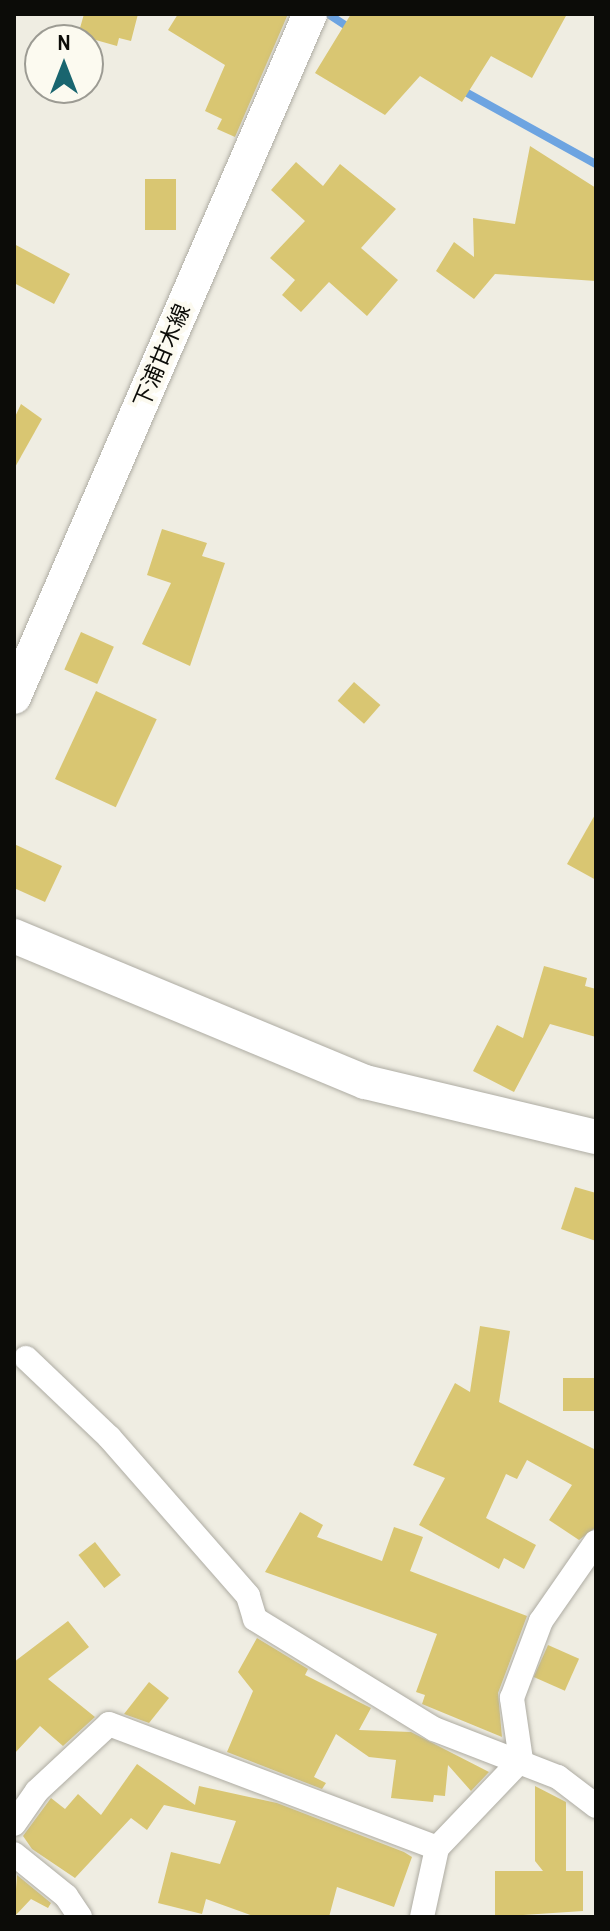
<!DOCTYPE html>
<meta charset="utf-8">
<style>
body{margin:0}
#map{position:relative;width:610px;height:1931px;overflow:hidden;background:#efede2;font-family:"Archivo Narrow","Noto Sans JP",sans-serif}
div>[style]{position:absolute}
.stream>*{height:8px;margin:-4px;padding:0 4px;transform-origin:4px;border-radius:4px;background:#6da4e1}
.building>*{inset:0;background:#d9c672;transform-origin:0 0}
.roads{filter:drop-shadow(0 0 2px #aeaca3) drop-shadow(0 0 2px #aeaca3)}
.street>*{height:24px;margin:-12px;padding:0 12px;transform-origin:12px;border-radius:12px;background:#fff}
.secondary>*{height:34px;margin:-17px;padding:0 17px;transform-origin:17px;border-radius:17px;background:#fff}
span{translate:-50% -50%;white-space:nowrap;text-align:center;line-height:1.15;-webkit-text-stroke:8px #fcfaf0;paint-order:stroke}
.street-label{font-size:22px;color:#0c0c08}
.frame{position:absolute;inset:0;border:16px solid #0c0c08;pointer-events:none}
.north{position:absolute;left:24px;top:24px;width:80px;height:80px;box-sizing:border-box;background:#fcfaf0;border:2px solid #9c9b93;border-radius:50%;rotate:0deg;font-size:22px;font-weight:700;line-height:32px;text-align:center;color:#0c0c08}
.north::after{content:'';display:block;margin:auto;width:28px;height:36px;background:#19656f;clip-path:polygon(50% 0,100% 100%,50% 72%,0 100%)}
</style>
<div id="map">
<div class="stream">
<div style="left:328px;top:14px;width:31px;rotate:33deg"></div>
<div style="left:460px;top:89px;width:155px;rotate:28.9deg"></div>
</div>
<div class="building">
<div style="clip-path:polygon(84px 14px,138px 14px,131px 41px,119px 38px,117px 46px,78px 35px)"></div>
<div style="clip-path:polygon(178px 14px,288px 14px,235px 137px,217px 129px,222px 119px,205px 111px,225px 65px,168px 30px)"></div>
<div style="clip-path:polygon(351px 14px,567px 14px,532px 78px,491px 56px,462px 102px,420px 76px,385px 115px,315px 73px)"></div>
<div style="clip-path:polygon(530px 146px,596px 188px,596px 281px,495px 274px,474px 299px,436px 271px,454px 242px,474px 257px,473px 218px,515px 224px)"></div>
<div style="clip-path:polygon(296px 162px,323px 186px,340px 164px,396px 209px,361px 248px,398px 280px,367px 316px,329px 282px,301px 312px,282px 295px,295px 280px,270px 258px,305px 221px,271px 190px)"></div>
<div style="left:145px;top:179px;width:31px;height:51px"></div>
<div style="clip-path:polygon(14px 244px,70px 274px,54px 304px,14px 283px)"></div>
<div style="clip-path:polygon(21px 404px,42px 419px,14px 469px,14px 419px)"></div>
<div style="clip-path:polygon(162px 529px,207px 543px,202px 556px,225px 563px,190px 666px,142px 644px,171px 583px,147px 575px)"></div>
<div style="left:81px;top:632px;width:36px;height:41px;rotate:24deg"></div>
<div style="left:354px;top:682px;width:35px;height:25px;rotate:41deg"></div>
<div style="left:96px;top:691px;width:67px;height:97px;rotate:25deg"></div>
<div style="clip-path:polygon(596px 813px,596px 880px,567px 864px)"></div>
<div style="clip-path:polygon(14px 844px,62px 866px,45px 902px,14px 888px)"></div>
<div style="clip-path:polygon(544px 966px,587px 978px,585px 986px,596px 989px,596px 1037px,550px 1024px,514px 1092px,473px 1071px,497px 1025px,523px 1038px)"></div>
<div style="clip-path:polygon(575px 1187px,596px 1193px,596px 1241px,561px 1229px)"></div>
<div style="clip-path:polygon(480px 1326px,510px 1331px,499px 1402px,596px 1450px,596px 1527px,579px 1540px,549px 1520px,572px 1485px,527px 1460px,517px 1479px,506px 1474px,486px 1518px,536px 1545px,524px 1569px,504px 1558px,499px 1569px,419px 1525px,445px 1478px,413px 1465px,455px 1383px,470px 1392px)"></div>
<div style="left:563px;top:1378px;width:33px;height:33px"></div>
<div style="clip-path:polygon(300px 1512px,323px 1525px,317px 1537px,382px 1561px,394px 1527px,423px 1537px,410px 1571px,527px 1616px,498px 1693px,502px 1737px,422px 1704px,425px 1695px,416px 1692px,437px 1634px,265px 1572px)"></div>
<div style="left:95px;top:1542px;width:42px;height:21px;rotate:52deg"></div>
<div style="clip-path:polygon(68px 1621px,89px 1647px,48px 1679px,95px 1717px,63px 1746px,40px 1726px,14px 1754px,14px 1662px)"></div>
<div style="clip-path:polygon(257px 1638px,308px 1669px,305px 1675px,371px 1708px,359px 1730px,411px 1732px,489px 1772px,471px 1791px,448px 1765px,445px 1796px,434px 1795px,433px 1802px,391px 1798px,396px 1760px,369px 1757px,336px 1734px,314px 1777px,326px 1783px,322px 1789px,227px 1752px,253px 1691px,238px 1672px)"></div>
<div style="left:548px;top:1645px;width:34px;height:35px;rotate:24deg"></div>
<div style="clip-path:polygon(149px 1682px,169px 1698px,149px 1723px,124px 1714px)"></div>
<div style="clip-path:polygon(137px 1764px,195px 1805px,199px 1786px,277px 1803px,404px 1852px,412px 1857px,394px 1907px,337px 1887px,329px 1917px,256px 1917px,206px 1899px,202px 1914px,158px 1903px,171px 1852px,220px 1864px,236px 1821px,164px 1805px,147px 1830px,131px 1818px,75px 1878px,32px 1849px,23px 1836px,51px 1798px,65px 1809px,78px 1794px,101px 1815px)"></div>
<div style="clip-path:polygon(535px 1786px,566px 1802px,566px 1871px,583px 1871px,583px 1911px,495px 1917px,495px 1871px,543px 1871px,535px 1861px)"></div>
<div style="clip-path:polygon(17px 1875px,51px 1903px,48px 1908px,31px 1899px,14px 1917px)"></div>
</div>
<div class="roads">
<div class="street">
<div style="left:26px;top:1358px;width:115px;rotate:43.6deg"></div>
<div style="left:109px;top:1437px;width:211px;rotate:48.8deg"></div>
<div style="left:248px;top:1596px;width:24px;rotate:73deg"></div>
<div style="left:255px;top:1619px;width:210px;rotate:31.6deg"></div>
<div style="left:434px;top:1729px;width:133px;rotate:21.2deg"></div>
<div style="left:558px;top:1777px;width:48px;rotate:37.3deg"></div>
<div style="left:521px;top:1760px;width:63px;rotate:-98.3deg"></div>
<div style="left:512px;top:1698px;width:82px;rotate:-69.4deg"></div>
<div style="left:541px;top:1621px;width:96px;rotate:-55.2deg"></div>
<div style="left:14px;top:1824px;width:40px;rotate:-55.1deg"></div>
<div style="left:37px;top:1791px;width:98px;rotate:-42.9deg"></div>
<div style="left:109px;top:1724px;width:351px;rotate:20.7deg"></div>
<div style="left:14px;top:1854px;width:67px;rotate:38.9deg"></div>
<div style="left:66px;top:1896px;width:25px;rotate:56deg"></div>
<div style="left:422px;top:1917px;width:71px;rotate:-77.7deg"></div>
<div style="left:437px;top:1848px;width:122px;rotate:-46.3deg"></div>
</div>
<div class="secondary">
<div style="left:14px;top:697px;width:744px;rotate:-66.57deg"></div>
<div style="left:14px;top:936px;width:380px;rotate:22.6deg"></div>
<div style="left:365px;top:1082px;width:237px;rotate:13.4deg"></div>
</div>
</div>
<div class="street-label">
<span style="left:162px;top:356px;rotate:-67deg">下浦甘木線</span>
</div>
<div class="frame"></div>
<div class="north">N</div>
</div>
